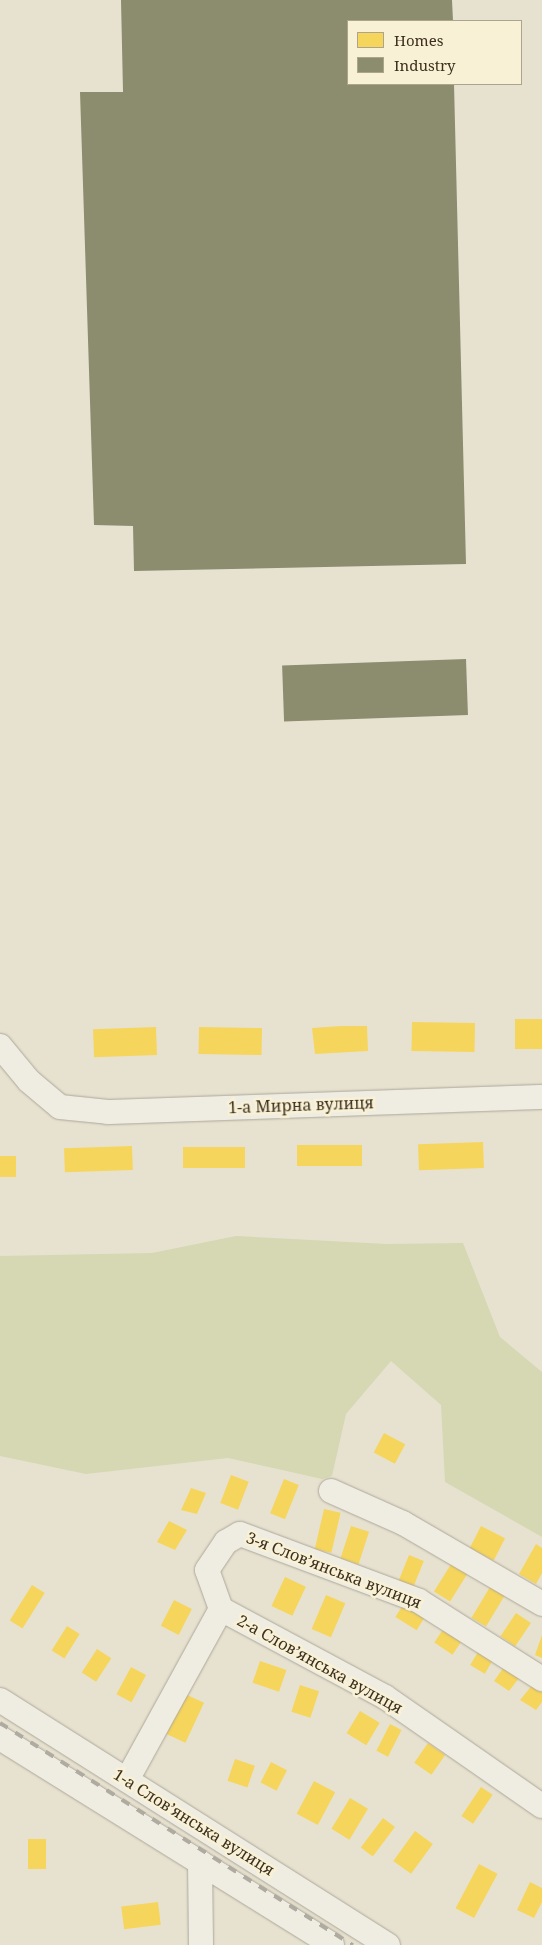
<!DOCTYPE html>
<meta charset="utf-8">
<style>
body{margin:0}
#map{position:relative;width:542px;height:1945px;overflow:hidden;background:#e7e2d0;font-family:"Noto Serif",serif}
div>[style]{position:absolute}
.green>*{inset:0;background:#d5d8b2}
.homes>*{inset:0;background:#f6d55c;transform-origin:0 0}
.industry>*{inset:0;background:#8c8c6e;transform-origin:0 0}
.roads{filter:drop-shadow(0 0 1px #ada798) drop-shadow(0 0 1px #ada798)}
.minor>*{height:24px;margin:-12px;padding:0 12px;transform-origin:12px;border-radius:12px;background:#efece2}
.rail>*{height:4px;margin-top:-2px;transform-origin:0;background:repeating-linear-gradient(90deg,#afaba1 0 9px,transparent 0 18px)}
span{translate:-50% -50%;white-space:nowrap;text-align:center;line-height:1.15;-webkit-text-stroke:5px #f8f1d6;paint-order:stroke}
.street-label{font-size:16px;color:#3d301f}
.legend{position:absolute;left:347px;top:20px;width:175px;height:65px;box-sizing:border-box;background:#f8f1d6;border:1px solid #ada48d;margin:0;padding:6px 9px;list-style:none;font-size:15px;color:#3d301f}
.legend li{display:flex;align-items:center;gap:10px;height:25px}
.legend b{width:25px;border:1px solid #ada48d}
</style>
<div id="map">
<div class="green">
<div style="clip-path:polygon(236px 1236px,387px 1244px,463px 1243px,500px 1337px,542px 1372px,542px 1537px,445px 1482px,441px 1405px,391px 1361px,346px 1414px,332px 1476px,322px 1479px,228px 1458px,86px 1474px,0 1456px,0 1256px,152px 1253px)"></div>
</div>
<div class="homes">
<div style="left:542px;top:1019px;width:30px;height:27px;rotate:90deg"></div>
<div style="left:412px;top:1022px;width:63px;height:29px;rotate:1deg"></div>
<div style="clip-path:polygon(342px 1026px,367px 1026px,368px 1051px,315px 1054px,312px 1028px)"></div>
<div style="left:156px;top:1027px;width:28px;height:63px;rotate:88deg"></div>
<div style="left:199px;top:1027px;width:63px;height:27px;rotate:1deg"></div>
<div style="left:483px;top:1142px;width:26px;height:65px;rotate:88deg"></div>
<div style="left:362px;top:1145px;width:21px;height:65px;rotate:90deg"></div>
<div style="left:132px;top:1146px;width:24px;height:68px;rotate:88deg"></div>
<div style="left:245px;top:1147px;width:21px;height:62px;rotate:90deg"></div>
<div style="left:0;top:1156px;width:16px;height:21px"></div>
<div style="left:384px;top:1433px;width:24px;height:22px;rotate:28deg"></div>
<div style="left:231px;top:1475px;width:19px;height:30px;rotate:21deg"></div>
<div style="left:284px;top:1479px;width:16px;height:37px;rotate:22deg"></div>
<div style="clip-path:polygon(191px 1488px,206px 1493px,197px 1514px,181px 1510px)"></div>
<div style="left:324px;top:1509px;width:17px;height:41px;rotate:13deg"></div>
<div style="clip-path:polygon(169px 1521px,187px 1530px,175px 1550px,157px 1542px)"></div>
<div style="left:351px;top:1526px;width:19px;height:34px;rotate:18deg"></div>
<div style="left:481px;top:1526px;width:27px;height:25px;rotate:27deg"></div>
<div style="clip-path:polygon(536px 1544px,542px 1548px,542px 1573px,536px 1584px,519px 1574px)"></div>
<div style="left:409px;top:1555px;width:16px;height:31px;rotate:22deg"></div>
<div style="left:453px;top:1561px;width:19px;height:36px;rotate:32deg"></div>
<div style="left:285px;top:1577px;width:23px;height:32px;rotate:25deg"></div>
<div style="left:32px;top:1585px;width:15px;height:42px;rotate:32deg"></div>
<div style="left:490px;top:1587px;width:17px;height:36px;rotate:31deg"></div>
<div style="left:326px;top:1595px;width:21px;height:37px;rotate:23deg"></div>
<div style="left:174px;top:1600px;width:20px;height:29px;rotate:27deg"></div>
<div style="left:406px;top:1600px;width:25px;height:20px;rotate:32deg"></div>
<div style="left:516px;top:1613px;width:18px;height:28px;rotate:34deg"></div>
<div style="left:446px;top:1625px;width:22px;height:21px;rotate:34deg"></div>
<div style="left:67px;top:1626px;width:15px;height:29px;rotate:32deg"></div>
<div style="clip-path:polygon(542px 1635px,542px 1658px,535px 1655px)"></div>
<div style="left:481px;top:1647px;width:17px;height:21px;rotate:31deg"></div>
<div style="left:97px;top:1649px;width:17px;height:28px;rotate:33deg"></div>
<div style="left:260px;top:1661px;width:28px;height:23px;rotate:19deg"></div>
<div style="clip-path:polygon(506px 1664px,523px 1673px,509px 1691px,494px 1681px)"></div>
<div style="left:131px;top:1667px;width:17px;height:31px;rotate:28deg"></div>
<div style="clip-path:polygon(534px 1683px,542px 1688px,542px 1702px,536px 1710px,520px 1700px)"></div>
<div style="left:300px;top:1685px;width:20px;height:28px;rotate:18deg"></div>
<div style="left:185px;top:1694px;width:21px;height:44px;rotate:25deg"></div>
<div style="left:360px;top:1711px;width:23px;height:26px;rotate:31deg"></div>
<div style="left:390px;top:1724px;width:13px;height:30px;rotate:27deg"></div>
<div style="left:428px;top:1743px;width:21px;height:24px;rotate:35deg"></div>
<div style="left:235px;top:1759px;width:21px;height:23px;rotate:19deg"></div>
<div style="left:271px;top:1762px;width:18px;height:23px;rotate:27deg"></div>
<div style="left:314px;top:1781px;width:24px;height:37px;rotate:28deg"></div>
<div style="left:481px;top:1787px;width:14px;height:35px;rotate:34deg"></div>
<div style="left:350px;top:1798px;width:21px;height:36px;rotate:31deg"></div>
<div style="left:383px;top:1818px;width:15px;height:37px;rotate:37deg"></div>
<div style="left:415px;top:1831px;width:22px;height:37px;rotate:36deg"></div>
<div style="left:28px;top:1839px;width:18px;height:30px"></div>
<div style="left:479px;top:1864px;width:21px;height:50px;rotate:28deg"></div>
<div style="clip-path:polygon(530px 1882px,542px 1888px,542px 1902px,534px 1918px,517px 1910px)"></div>
<div style="left:158px;top:1902px;width:23px;height:37px;rotate:83deg"></div>
</div>
<div class="industry">
<div style="clip-path:polygon(121px 0,452px 0,453px 21px,348px 21px,348px 84px,454px 84px,466px 564px,134px 571px,133px 526px,94px 525px,80px 92px,123px 92px)"></div>
<div style="left:466px;top:659px;width:56px;height:184px;rotate:88deg"></div>
</div>
<div class="roads">
<div class="minor">
<div style="left:0;top:1046px;width:45px;rotate:50.4deg"></div>
<div style="left:29px;top:1081px;width:40px;rotate:40deg"></div>
<div style="left:60px;top:1107px;width:48px;rotate:5.9deg"></div>
<div style="left:108px;top:1112px;width:434px;rotate:-2deg"></div>
<div style="left:331px;top:1491px;width:79px;rotate:24deg"></div>
<div style="left:403px;top:1523px;width:161px;rotate:30.2deg"></div>
<div style="left:221px;top:1609px;width:186px;rotate:28.2deg"></div>
<div style="left:385px;top:1697px;width:191px;rotate:34.8deg"></div>
<div style="left:0;top:1700px;width:459px;rotate:32.3deg"></div>
<div style="left:0;top:1738px;width:391px;rotate:31.9deg"></div>
<div style="left:127px;top:1780px;width:195px;rotate:-61.2deg"></div>
<div style="left:221px;top:1609px;width:41px;rotate:-109.7deg"></div>
<div style="left:207px;top:1570px;width:34px;rotate:-56deg"></div>
<div style="left:226px;top:1542px;width:16px;rotate:-30deg"></div>
<div style="left:240px;top:1534px;width:191px;rotate:20.5deg"></div>
<div style="left:419px;top:1601px;width:146px;rotate:32.4deg"></div>
<div style="left:200px;top:1862px;width:83px;rotate:89.3deg"></div>
</div>
</div>
<div class="rail">
<div style="left:0;top:1723px;width:417px;rotate:32.2deg"></div>
</div>
<div class="street-label">
<span style="left:301px;top:1105px;rotate:-2deg">1-а Мирна вулиця</span>
<span style="left:334px;top:1570px;rotate:21deg">3-я Слов’янська вулиця</span>
<span style="left:320px;top:1664px;rotate:29deg">2-а Слов’янська вулиця</span>
<span style="left:194px;top:1822px;rotate:32deg">1-а Слов’янська вулиця</span>
</div>
<ul class="legend">
<li><b style="height:14px;background:#f6d55c"></b>Homes</li>
<li><b style="height:14px;background:#8c8c6e"></b>Industry</li>
</ul>
</div>
